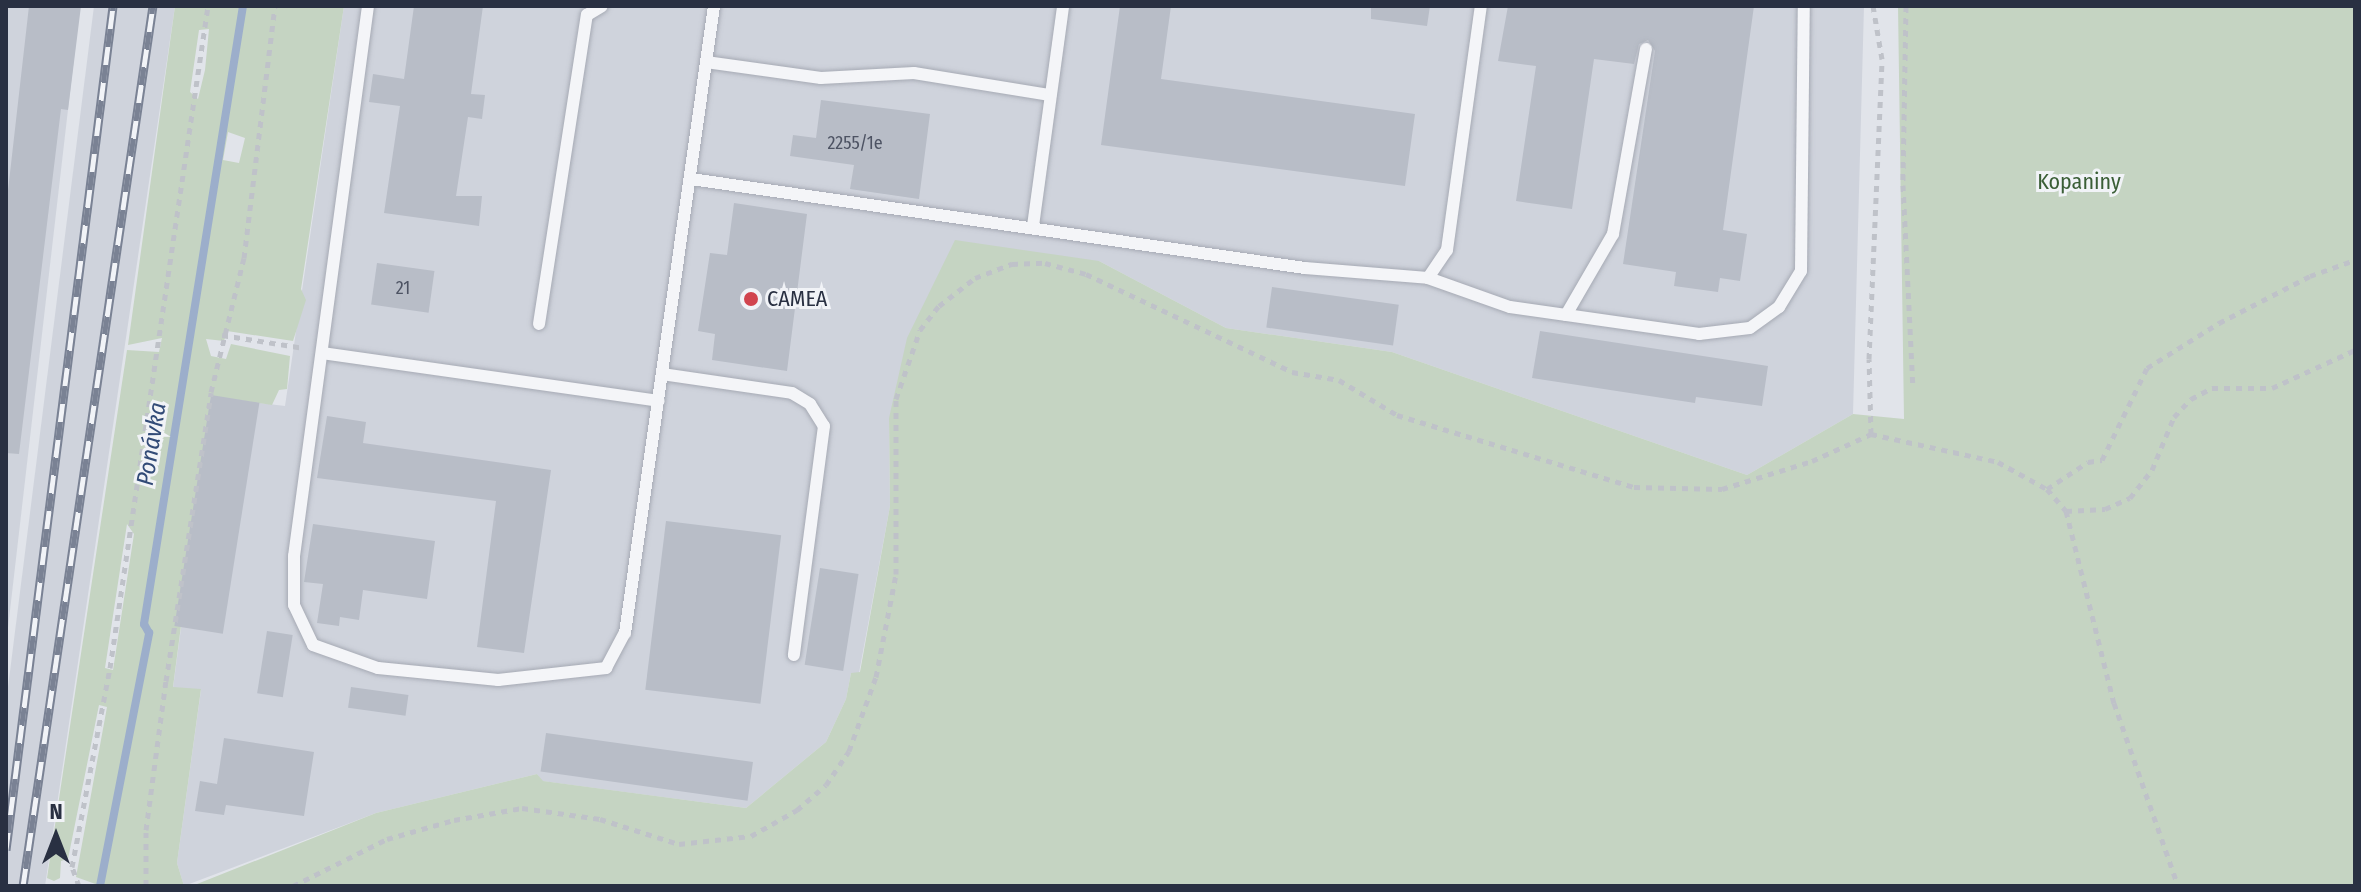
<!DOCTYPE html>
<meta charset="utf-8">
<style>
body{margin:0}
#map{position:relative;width:2361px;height:892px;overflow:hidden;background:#e1e4ea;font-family:"Fira Sans Condensed",sans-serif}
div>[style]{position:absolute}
.built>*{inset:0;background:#cfd3dc}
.green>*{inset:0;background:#c5d4c2}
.stream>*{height:8px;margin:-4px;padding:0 4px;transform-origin:4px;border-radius:4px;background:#9caecb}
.building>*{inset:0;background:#b8bdc7;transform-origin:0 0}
.path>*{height:5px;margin-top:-2.5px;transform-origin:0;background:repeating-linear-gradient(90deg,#bfc2c9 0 6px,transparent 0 12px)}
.roads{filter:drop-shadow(0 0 2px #a6aab4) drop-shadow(0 0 2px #a6aab4)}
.lane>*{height:12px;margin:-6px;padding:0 6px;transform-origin:6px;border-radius:6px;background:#f4f5f8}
.rail>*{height:9px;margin-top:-4.5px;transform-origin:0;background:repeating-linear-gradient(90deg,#f1f3f7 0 18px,#7a8294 0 36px);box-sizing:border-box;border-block:2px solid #7a8294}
.dots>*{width:22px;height:22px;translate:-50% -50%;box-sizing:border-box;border:4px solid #f1f3f7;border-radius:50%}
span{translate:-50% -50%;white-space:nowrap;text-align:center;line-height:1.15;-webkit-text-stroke:6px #f1f3f7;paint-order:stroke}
.number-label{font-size:18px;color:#4d5363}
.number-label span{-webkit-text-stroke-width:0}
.park-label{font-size:22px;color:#3a5e36}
.poi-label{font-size:22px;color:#293042}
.left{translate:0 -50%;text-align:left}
.water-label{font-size:24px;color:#324b77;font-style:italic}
.frame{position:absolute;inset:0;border:8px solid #293042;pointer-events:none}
.north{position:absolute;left:16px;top:796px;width:80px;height:80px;-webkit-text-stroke:6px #f1f3f7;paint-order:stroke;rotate:0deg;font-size:22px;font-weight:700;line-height:32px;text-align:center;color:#293042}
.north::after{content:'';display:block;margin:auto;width:28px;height:36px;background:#293042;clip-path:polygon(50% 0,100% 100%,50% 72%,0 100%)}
</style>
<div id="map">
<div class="built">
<div style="clip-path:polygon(6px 6px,80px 6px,6px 645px)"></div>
<div style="clip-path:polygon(94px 6px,175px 6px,45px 886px,6px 886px,6px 703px)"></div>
<div style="clip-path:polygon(344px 6px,1864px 6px,1853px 414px,1747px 475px,1392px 352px,1226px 328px,1099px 261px,889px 418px,890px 506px,859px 673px,851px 673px,846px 699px,826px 742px,746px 808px,542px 781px,537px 774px,376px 813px,184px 886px,177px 863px,201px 690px,173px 688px,212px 397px,285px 406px)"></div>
</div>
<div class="green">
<div style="clip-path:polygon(evenodd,175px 6px,344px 6px,301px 289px,306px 300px,293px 341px,227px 331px,224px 341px,206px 339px,211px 356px,226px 359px,231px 344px,290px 356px,287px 389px,279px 390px,272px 405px,211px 396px,173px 687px,201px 689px,177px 863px,184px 886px,101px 886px,76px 877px,107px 707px,99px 705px,68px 859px,61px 861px,60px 878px,54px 881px,47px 878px,127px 350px,159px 352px,162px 338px,128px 345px,175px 6px,209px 29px,205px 70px,198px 99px,190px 92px,199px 30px,209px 29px,175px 6px,228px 132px,245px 138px,239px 163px,223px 160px,228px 132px,175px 6px,127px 524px,134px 534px,113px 670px,105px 668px,127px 524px)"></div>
<div style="clip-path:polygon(1898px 6px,2355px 6px,2355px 886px,192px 886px,376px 813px,537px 774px,543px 781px,746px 808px,826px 742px,846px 699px,851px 673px,860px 672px,890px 506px,889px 418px,907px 338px,955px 240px,1099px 261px,1226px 328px,1392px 352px,1747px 475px,1853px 414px,1904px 419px)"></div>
</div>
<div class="stream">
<div style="left:100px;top:886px;width:258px;rotate:-79deg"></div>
<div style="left:149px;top:633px;width:10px;rotate:-119deg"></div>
<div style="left:144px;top:624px;width:626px;rotate:-80.9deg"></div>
</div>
<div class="building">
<div style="clip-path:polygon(29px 6px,81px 6px,68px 110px,61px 109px,19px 454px,6px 453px,6px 208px)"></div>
<div style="clip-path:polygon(414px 6px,483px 6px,471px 94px,485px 95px,482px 119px,468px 117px,456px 196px,482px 196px,479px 226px,384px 213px,400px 106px,369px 102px,373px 74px,404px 79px)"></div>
<div style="clip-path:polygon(1120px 6px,1171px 6px,1161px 79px,1415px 114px,1405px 186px,1101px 145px)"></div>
<div style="clip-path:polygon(1371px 6px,1430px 6px,1427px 26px,1371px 19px)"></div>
<div style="clip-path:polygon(1508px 6px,1754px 6px,1723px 230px,1747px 234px,1740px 281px,1720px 278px,1718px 292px,1674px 286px,1676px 272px,1623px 264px,1655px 51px,1648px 40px,1639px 44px,1634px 64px,1594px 59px,1572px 209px,1516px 201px,1536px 66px,1498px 61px)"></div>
<div style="clip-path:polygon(821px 100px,930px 114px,919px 199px,850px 189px,854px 165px,790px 156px,793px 135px,816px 138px)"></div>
<div style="clip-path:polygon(734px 203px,807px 214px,787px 371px,712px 360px,715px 334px,698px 331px,710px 253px,727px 255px)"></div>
<div style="left:377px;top:263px;width:58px;height:42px;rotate:8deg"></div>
<div style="left:1272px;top:287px;width:128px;height:41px;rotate:8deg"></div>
<div style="clip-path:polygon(1540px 331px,1768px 366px,1762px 406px,1696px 397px,1695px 403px,1532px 378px)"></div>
<div style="left:211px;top:395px;width:49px;height:234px;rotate:9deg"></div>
<div style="clip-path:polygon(327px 416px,366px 422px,363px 443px,551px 470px,524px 653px,477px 647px,496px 501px,317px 478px)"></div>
<div style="left:666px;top:521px;width:116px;height:170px;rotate:7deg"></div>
<div style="clip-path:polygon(313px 524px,435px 541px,427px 599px,363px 590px,359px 620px,340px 617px,339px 626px,317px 623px,323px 584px,304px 582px)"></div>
<div style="left:820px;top:568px;width:39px;height:98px;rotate:9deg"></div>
<div style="left:267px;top:631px;width:26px;height:63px;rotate:9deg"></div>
<div style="left:351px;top:687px;width:58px;height:21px;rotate:8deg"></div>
<div style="left:546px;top:733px;width:209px;height:39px;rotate:8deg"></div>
<div style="clip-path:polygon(224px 738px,314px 752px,304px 816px,226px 805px,224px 815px,195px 811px,200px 781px,217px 784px)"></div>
</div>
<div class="path">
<div style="left:1906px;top:6px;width:179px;rotate:91deg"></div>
<div style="left:1903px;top:185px;width:202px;rotate:87.2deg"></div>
<div style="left:222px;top:335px;width:83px;rotate:9deg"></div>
<div style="left:1871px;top:434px;width:75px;rotate:-91.5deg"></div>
<div style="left:1869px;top:359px;width:300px;rotate:-87.5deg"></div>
<div style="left:1882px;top:59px;width:54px;rotate:-99.6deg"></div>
<div style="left:2047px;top:489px;width:49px;rotate:-33.4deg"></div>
<div style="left:2088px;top:462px;width:14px;rotate:-8deg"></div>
<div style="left:2102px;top:460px;width:102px;rotate:-63.9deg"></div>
<div style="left:2147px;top:368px;width:85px;rotate:-32deg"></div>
<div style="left:2219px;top:323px;width:102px;rotate:-27.3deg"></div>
<div style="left:2310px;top:276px;width:48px;rotate:-19.6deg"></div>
<div style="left:2066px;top:511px;width:39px;rotate:-3deg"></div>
<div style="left:2105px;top:509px;width:27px;rotate:-24deg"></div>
<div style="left:2130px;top:498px;width:36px;rotate:-52deg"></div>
<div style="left:2152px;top:470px;width:57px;rotate:-67.5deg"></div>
<div style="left:2174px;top:417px;width:25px;rotate:-47deg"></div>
<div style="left:2191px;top:399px;width:24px;rotate:-28deg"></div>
<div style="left:2212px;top:388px;width:60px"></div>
<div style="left:2272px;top:388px;width:91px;rotate:-24.6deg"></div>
<div style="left:79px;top:886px;width:20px;rotate:-110deg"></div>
<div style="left:72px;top:867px;width:203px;rotate:-79.2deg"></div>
<div style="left:110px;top:668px;width:669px;rotate:-81.58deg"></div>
<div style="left:146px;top:886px;width:56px;rotate:-90deg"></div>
<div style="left:146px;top:830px;width:150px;rotate:-82.4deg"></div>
<div style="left:166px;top:681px;width:292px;rotate:-81.1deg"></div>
<div style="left:211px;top:392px;width:138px;rotate:-76.2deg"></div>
<div style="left:244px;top:258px;width:254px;rotate:-83deg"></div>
<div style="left:293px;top:886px;width:105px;rotate:-26.6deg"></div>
<div style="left:387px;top:839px;width:70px;rotate:-15.8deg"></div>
<div style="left:454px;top:820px;width:69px;rotate:-10deg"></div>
<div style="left:522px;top:808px;width:79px;rotate:8deg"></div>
<div style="left:600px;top:819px;width:83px;rotate:17.6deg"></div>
<div style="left:679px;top:844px;width:72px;rotate:-6.3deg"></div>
<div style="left:751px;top:836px;width:53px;rotate:-29.5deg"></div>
<div style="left:797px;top:810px;width:38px;rotate:-41deg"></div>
<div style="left:826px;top:785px;width:41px;rotate:-55.9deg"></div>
<div style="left:849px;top:751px;width:79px;rotate:-70deg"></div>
<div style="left:876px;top:677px;width:105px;rotate:-79deg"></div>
<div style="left:896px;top:574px;width:175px;rotate:-90deg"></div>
<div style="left:896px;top:399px;width:73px;rotate:-70.8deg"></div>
<div style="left:920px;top:330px;width:31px;rotate:-52deg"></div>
<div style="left:939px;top:306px;width:46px;rotate:-37.9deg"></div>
<div style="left:975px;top:278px;width:40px;rotate:-21deg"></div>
<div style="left:1012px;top:264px;width:33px;rotate:-2deg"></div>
<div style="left:1045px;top:263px;width:42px;rotate:15deg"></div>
<div style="left:1086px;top:274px;width:228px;rotate:25.4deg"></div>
<div style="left:1292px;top:372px;width:48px;rotate:9.7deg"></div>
<div style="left:1339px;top:380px;width:68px;rotate:31.1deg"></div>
<div style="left:1397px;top:415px;width:248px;rotate:16.9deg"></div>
<div style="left:1634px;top:487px;width:88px;rotate:1.3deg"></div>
<div style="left:1722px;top:489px;width:94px;rotate:-17.3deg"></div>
<div style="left:1812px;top:461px;width:65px;rotate:-24.6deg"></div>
<div style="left:1871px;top:434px;width:130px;rotate:12.4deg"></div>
<div style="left:1998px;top:462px;width:56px;rotate:28.9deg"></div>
<div style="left:2047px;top:489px;width:29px;rotate:49deg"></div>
<div style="left:2066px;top:511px;width:198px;rotate:76deg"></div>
<div style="left:2114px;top:703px;width:194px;rotate:70.7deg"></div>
</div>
<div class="roads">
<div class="lane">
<div style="left:368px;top:6px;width:555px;rotate:97.66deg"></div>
<div style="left:294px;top:556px;width:49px;rotate:90deg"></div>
<div style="left:294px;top:605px;width:44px;rotate:64.6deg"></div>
<div style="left:313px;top:645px;width:69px;rotate:19.5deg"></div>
<div style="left:378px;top:668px;width:121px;rotate:5.7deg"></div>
<div style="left:498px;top:680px;width:109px;rotate:-6.3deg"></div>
<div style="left:606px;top:668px;width:40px;rotate:-62deg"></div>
<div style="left:625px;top:633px;width:633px;rotate:-81.92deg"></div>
<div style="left:706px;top:62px;width:116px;rotate:7.9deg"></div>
<div style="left:821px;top:78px;width:93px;rotate:-3.1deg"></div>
<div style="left:914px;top:73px;width:138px;rotate:9.2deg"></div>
<div style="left:691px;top:179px;width:620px;rotate:8.25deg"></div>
<div style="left:1305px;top:268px;width:123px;rotate:4.6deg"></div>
<div style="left:1428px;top:278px;width:87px;rotate:19.5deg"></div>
<div style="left:1510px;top:307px;width:191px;rotate:8.1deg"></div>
<div style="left:1699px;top:334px;width:51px;rotate:-6.7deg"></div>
<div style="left:1750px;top:328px;width:36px;rotate:-36deg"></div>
<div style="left:1779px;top:307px;width:42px;rotate:-58.6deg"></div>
<div style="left:1801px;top:271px;width:265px;rotate:-89.4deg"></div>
<div style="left:1033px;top:226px;width:222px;rotate:-82.2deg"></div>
<div style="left:1428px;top:278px;width:34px;rotate:-56deg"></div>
<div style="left:1447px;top:250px;width:246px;rotate:-82.1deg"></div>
<div style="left:1566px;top:315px;width:94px;rotate:-59.9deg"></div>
<div style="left:1613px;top:234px;width:188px;rotate:-79.9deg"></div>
<div style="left:539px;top:324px;width:313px;rotate:-81.2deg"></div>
<div style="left:587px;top:15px;width:17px;rotate:-31deg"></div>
<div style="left:322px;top:353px;width:340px;rotate:8.1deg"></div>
<div style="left:662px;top:374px;width:131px;rotate:8.3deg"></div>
<div style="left:792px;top:393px;width:21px;rotate:31deg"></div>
<div style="left:810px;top:404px;width:26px;rotate:58deg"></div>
<div style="left:824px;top:426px;width:231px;rotate:97.5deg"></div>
</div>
</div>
<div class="rail">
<div style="left:6px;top:850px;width:851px;rotate:-82.77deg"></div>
<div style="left:23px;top:886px;width:890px;rotate:-81.6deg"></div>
</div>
<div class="dots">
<div style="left:751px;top:299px;background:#d1444e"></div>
</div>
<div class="number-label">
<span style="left:855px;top:143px">2255/1e</span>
<span style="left:403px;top:288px">21</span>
</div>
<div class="park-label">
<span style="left:2079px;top:182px">Kopaniny</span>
</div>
<div class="poi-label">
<span class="left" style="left:767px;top:299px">CAMEA</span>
</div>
<div class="water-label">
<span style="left:152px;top:444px;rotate:-81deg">Ponávka</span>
</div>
<div class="frame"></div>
<div class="north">N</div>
</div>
